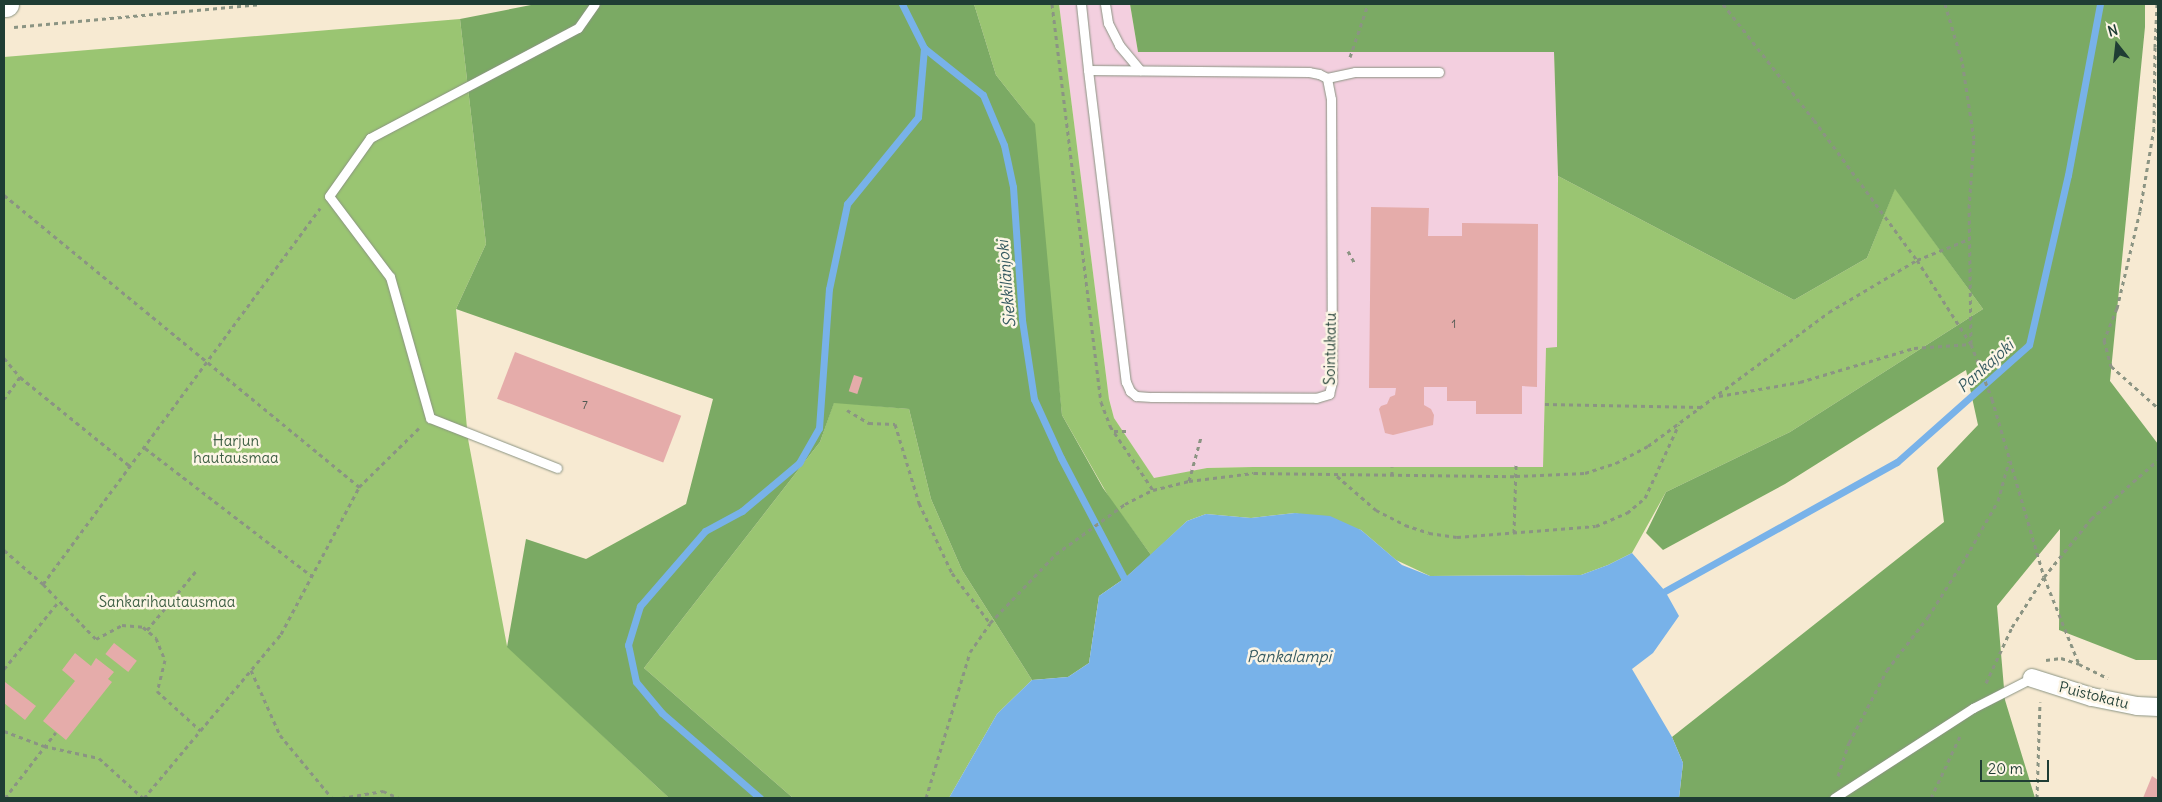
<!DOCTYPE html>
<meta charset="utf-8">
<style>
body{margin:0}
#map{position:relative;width:2162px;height:802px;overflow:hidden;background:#f7ead2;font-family:Delius,sans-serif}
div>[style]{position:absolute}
.built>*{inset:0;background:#f3cfdf}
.green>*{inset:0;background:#9ac572}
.forest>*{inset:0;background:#7baa64}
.water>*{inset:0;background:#78b2e9}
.stream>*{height:7px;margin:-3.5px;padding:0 3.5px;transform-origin:3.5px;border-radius:3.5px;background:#78b2e9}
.building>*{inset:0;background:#e5acaa;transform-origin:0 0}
.path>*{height:3px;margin-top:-1.5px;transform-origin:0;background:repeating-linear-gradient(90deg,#8b9483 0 4px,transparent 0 8px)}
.roads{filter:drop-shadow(0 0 1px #8b9483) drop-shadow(0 0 1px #8b9483)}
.lane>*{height:9px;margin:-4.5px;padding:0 4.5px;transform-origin:4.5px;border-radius:4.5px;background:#fff}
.street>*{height:18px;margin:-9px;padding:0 9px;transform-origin:9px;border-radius:9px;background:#fff}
.secondary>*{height:25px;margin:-12.5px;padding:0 12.5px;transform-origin:12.5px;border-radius:12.5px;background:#fff}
span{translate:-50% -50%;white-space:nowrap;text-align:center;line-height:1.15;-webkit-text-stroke:5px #fcf5e5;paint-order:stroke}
.number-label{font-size:12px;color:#505952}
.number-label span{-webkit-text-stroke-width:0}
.street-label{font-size:15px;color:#1f3d34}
.park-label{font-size:15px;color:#3e5f44}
.water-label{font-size:16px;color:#355a61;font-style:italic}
.frame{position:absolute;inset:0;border:5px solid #1f3d34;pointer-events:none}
.north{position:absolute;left:2092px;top:20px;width:50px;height:50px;-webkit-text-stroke:4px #fcf5e5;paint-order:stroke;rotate:344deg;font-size:14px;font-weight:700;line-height:20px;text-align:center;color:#1f3d34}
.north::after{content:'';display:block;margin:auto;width:18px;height:22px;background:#1f3d34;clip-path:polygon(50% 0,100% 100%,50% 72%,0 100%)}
.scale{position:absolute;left:1980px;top:760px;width:69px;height:22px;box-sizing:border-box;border:2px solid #1f3d34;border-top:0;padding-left:6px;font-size:15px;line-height:18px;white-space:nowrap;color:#1f3d34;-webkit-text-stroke:4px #fcf5e5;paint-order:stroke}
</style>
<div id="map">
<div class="built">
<div style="clip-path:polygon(1059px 4px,1130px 4px,1138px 52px,1554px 52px,1558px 176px,1557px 348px,1546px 348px,1543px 468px,1253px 467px,1207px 468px,1154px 479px,1114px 418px,1109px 399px)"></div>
</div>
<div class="green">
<div style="clip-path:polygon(974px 4px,1059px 4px,1109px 399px,1114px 418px,1154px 478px,1207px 468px,1253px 467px,1543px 467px,1546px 348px,1557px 347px,1558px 176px,1794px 300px,1867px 258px,1895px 188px,1983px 309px,1790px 432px,1666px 492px,1632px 553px,1608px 565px,1581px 575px,1430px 576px,1396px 560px,1361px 530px,1295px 513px,1251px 518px,1206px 514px,1187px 521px,1151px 555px,1110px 499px,1062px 415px,1030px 118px,996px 75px)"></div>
<div style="clip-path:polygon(460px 19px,486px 244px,456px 309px,468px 439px,507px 646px,669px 798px,4px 798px,4px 57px)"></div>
<div style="clip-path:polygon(834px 402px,909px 409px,931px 499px,962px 570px,1032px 680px,997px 714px,949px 798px,793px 798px,644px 668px,820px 442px)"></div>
</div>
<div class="forest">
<div style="clip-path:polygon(536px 4px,974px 4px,996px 75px,1035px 124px,1062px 415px,1103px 488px,1151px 555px,1125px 578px,1099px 596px,1089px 663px,1068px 677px,1032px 680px,962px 570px,931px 499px,909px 409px,834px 403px,820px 442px,644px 668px,793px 798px,669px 798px,507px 647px,526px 539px,586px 559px,686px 504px,713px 399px,456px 309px,486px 244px,460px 19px)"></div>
<div style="clip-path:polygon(1130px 4px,2145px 4px,2145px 27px,2110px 381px,2158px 444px,2158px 660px,2136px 660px,2059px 630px,2060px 529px,1997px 606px,2005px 700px,2035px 798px,1679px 798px,1683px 763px,1672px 737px,1944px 522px,1937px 468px,1978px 425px,1966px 370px,1785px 484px,1663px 550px,1646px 533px,1666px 492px,1790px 432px,1983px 309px,1895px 189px,1867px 258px,1794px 300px,1558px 176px,1554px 52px,1138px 52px)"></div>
</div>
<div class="water">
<div style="clip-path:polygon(1295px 513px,1330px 516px,1361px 530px,1402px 565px,1430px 576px,1581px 575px,1608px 565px,1632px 553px,1665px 591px,1679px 616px,1653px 653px,1632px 669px,1672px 737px,1683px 763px,1679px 798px,949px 798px,997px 714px,1032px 680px,1068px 677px,1089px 663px,1099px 596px,1125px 578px,1187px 521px,1206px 514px,1251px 518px)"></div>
</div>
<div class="stream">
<div style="left:902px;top:4px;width:49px;rotate:63.4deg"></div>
<div style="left:924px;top:48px;width:75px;rotate:38.5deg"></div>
<div style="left:983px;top:95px;width:54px;rotate:67.2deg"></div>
<div style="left:1004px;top:145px;width:43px;rotate:77.9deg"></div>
<div style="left:1013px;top:187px;width:133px;rotate:86.1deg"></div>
<div style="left:1022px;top:320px;width:80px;rotate:81.4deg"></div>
<div style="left:1034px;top:399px;width:65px;rotate:65.4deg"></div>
<div style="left:1061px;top:458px;width:136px;rotate:62.3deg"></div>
<div style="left:1665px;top:591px;width:265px;rotate:-29.1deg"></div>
<div style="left:1897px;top:462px;width:176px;rotate:-41.6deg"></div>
<div style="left:2029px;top:345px;width:174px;rotate:-77.1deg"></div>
<div style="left:2068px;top:175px;width:174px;rotate:-79.4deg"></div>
<div style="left:760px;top:798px;width:130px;rotate:-139.1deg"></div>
<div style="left:662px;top:713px;width:40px;rotate:-130deg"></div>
<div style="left:636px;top:682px;width:38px;rotate:-102deg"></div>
<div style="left:628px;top:645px;width:41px;rotate:-72.9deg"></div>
<div style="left:640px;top:606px;width:99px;rotate:-49.1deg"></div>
<div style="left:705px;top:531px;width:42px;rotate:-28.4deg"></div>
<div style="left:742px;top:511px;width:75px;rotate:-40.1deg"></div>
<div style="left:799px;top:463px;width:40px;rotate:-60.3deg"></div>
<div style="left:819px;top:428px;width:139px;rotate:-85.9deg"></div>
<div style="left:829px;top:289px;width:87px;rotate:-78deg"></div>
<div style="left:847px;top:204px;width:112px;rotate:-50.8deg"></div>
<div style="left:918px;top:117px;width:69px;rotate:-85deg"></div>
</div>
<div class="building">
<div style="clip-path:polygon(1371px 207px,1429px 208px,1428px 236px,1462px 236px,1462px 223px,1538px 224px,1537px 387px,1522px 386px,1522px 414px,1476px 414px,1476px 401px,1447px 401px,1447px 387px,1424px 387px,1424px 405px,1431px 409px,1434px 415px,1433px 425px,1393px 435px,1385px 433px,1379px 409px,1381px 406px,1387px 404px,1390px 397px,1395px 395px,1396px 388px,1369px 388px)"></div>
<div style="left:515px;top:352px;width:178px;height:50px;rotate:21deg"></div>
<div style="left:854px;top:375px;width:9px;height:17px;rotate:18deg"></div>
<div style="left:114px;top:643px;width:29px;height:14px;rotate:38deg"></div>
<div style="clip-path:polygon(75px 653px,91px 666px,96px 658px,114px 672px,108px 679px,112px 682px,66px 740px,43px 721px,75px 681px,62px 670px)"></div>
<div style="clip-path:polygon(5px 682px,36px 706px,25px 720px,4px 703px)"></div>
<div style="clip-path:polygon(2152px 776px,2158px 780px,2158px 798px,2143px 798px)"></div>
</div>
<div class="path">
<div style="left:1052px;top:4px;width:401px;rotate:83deg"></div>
<div style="left:1101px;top:402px;width:26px;rotate:69deg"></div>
<div style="left:1110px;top:426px;width:77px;rotate:56.1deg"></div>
<div style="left:1723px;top:4px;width:147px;rotate:51.9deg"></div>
<div style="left:1814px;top:120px;width:174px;rotate:53.7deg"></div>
<div style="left:1917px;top:260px;width:100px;rotate:57.3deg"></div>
<div style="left:1971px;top:344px;width:59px;rotate:69.1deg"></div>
<div style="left:1992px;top:399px;width:185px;rotate:73.7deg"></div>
<div style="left:2044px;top:577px;width:94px;rotate:68.1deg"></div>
<div style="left:2157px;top:4px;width:43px;rotate:92.7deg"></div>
<div style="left:2155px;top:47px;width:81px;rotate:90.7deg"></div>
<div style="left:2154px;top:128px;width:84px;rotate:99.6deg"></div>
<div style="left:2140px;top:211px;width:100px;rotate:103.3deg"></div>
<div style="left:2117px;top:308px;width:35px;rotate:112deg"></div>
<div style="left:2104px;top:340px;width:27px;rotate:75deg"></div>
<div style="left:2111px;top:366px;width:63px;rotate:41.8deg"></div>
<div style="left:14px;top:27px;width:247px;rotate:-5.3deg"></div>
<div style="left:1350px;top:57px;width:56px;rotate:-71.2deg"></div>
<div style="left:4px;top:195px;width:460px;rotate:39.4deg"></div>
<div style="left:1348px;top:251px;width:13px;rotate:61deg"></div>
<div style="left:4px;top:358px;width:25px;rotate:50deg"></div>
<div style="left:20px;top:377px;width:27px;rotate:126deg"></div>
<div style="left:20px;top:377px;width:141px;rotate:39deg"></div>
<div style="left:1719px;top:396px;width:82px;rotate:-9.8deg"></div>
<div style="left:1800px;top:382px;width:119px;rotate:-16.6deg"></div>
<div style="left:1914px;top:348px;width:57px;rotate:-4deg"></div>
<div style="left:1971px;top:344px;width:136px;rotate:-90.8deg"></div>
<div style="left:1969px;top:208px;width:69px;rotate:-85.9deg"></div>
<div style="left:1974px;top:139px;width:79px;rotate:-98.7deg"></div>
<div style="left:1962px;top:61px;width:59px;rotate:-106.6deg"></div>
<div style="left:1545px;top:404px;width:157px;rotate:1.1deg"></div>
<div style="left:847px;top:410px;width:26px;rotate:31deg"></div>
<div style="left:869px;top:423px;width:26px;rotate:2deg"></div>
<div style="left:895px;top:424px;width:83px;rotate:73.1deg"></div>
<div style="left:919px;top:503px;width:77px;rotate:64.8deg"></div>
<div style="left:952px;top:573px;width:63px;rotate:52.8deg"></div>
<div style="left:1114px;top:431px;width:16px"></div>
<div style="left:145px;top:448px;width:210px;rotate:37.5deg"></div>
<div style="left:1392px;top:475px;width:8px;rotate:-90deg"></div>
<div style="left:1337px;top:476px;width:52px;rotate:41.1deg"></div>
<div style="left:1376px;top:510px;width:33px;rotate:27deg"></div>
<div style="left:1405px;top:525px;width:25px;rotate:18deg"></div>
<div style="left:1429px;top:533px;width:28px;rotate:8deg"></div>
<div style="left:1457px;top:537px;width:139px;rotate:-4.5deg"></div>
<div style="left:1596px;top:526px;width:34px;rotate:-23deg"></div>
<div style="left:1627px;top:513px;width:23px;rotate:-40deg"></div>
<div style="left:1645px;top:498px;width:81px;rotate:-65.3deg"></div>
<div style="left:1189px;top:481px;width:46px;rotate:-74.7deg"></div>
<div style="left:1514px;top:533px;width:68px;rotate:-88.3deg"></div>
<div style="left:4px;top:550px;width:52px;rotate:41.1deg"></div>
<div style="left:43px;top:584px;width:76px;rotate:46.1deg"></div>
<div style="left:96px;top:639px;width:30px;rotate:-28deg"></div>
<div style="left:122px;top:625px;width:21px;rotate:5deg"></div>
<div style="left:143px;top:627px;width:17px;rotate:40deg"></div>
<div style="left:156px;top:638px;width:24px;rotate:68deg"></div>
<div style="left:165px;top:660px;width:32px;rotate:104deg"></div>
<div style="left:157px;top:691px;width:59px;rotate:42.3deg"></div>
<div style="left:43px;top:584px;width:467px;rotate:-53.6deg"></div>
<div style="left:147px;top:630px;width:77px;rotate:-50.3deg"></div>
<div style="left:2046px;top:660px;width:15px;rotate:-8deg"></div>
<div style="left:2061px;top:658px;width:19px;rotate:18deg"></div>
<div style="left:2079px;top:664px;width:32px;rotate:26deg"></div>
<div style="left:4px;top:669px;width:87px;rotate:-51deg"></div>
<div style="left:251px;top:670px;width:71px;rotate:66deg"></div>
<div style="left:280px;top:735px;width:82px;rotate:50.5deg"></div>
<div style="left:1986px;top:683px;width:62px;rotate:-65.1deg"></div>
<div style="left:2012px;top:627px;width:59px;rotate:-57.4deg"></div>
<div style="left:2044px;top:577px;width:75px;rotate:-51deg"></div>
<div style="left:2091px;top:519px;width:89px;rotate:-41.4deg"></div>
<div style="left:4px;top:731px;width:43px;rotate:20.6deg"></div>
<div style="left:44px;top:746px;width:56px;rotate:12.3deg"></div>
<div style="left:99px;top:758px;width:59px;rotate:42.3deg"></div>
<div style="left:1838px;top:776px;width:35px;rotate:-72deg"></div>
<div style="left:1849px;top:743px;width:82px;rotate:-62.5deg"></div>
<div style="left:1887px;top:670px;width:67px;rotate:-52.3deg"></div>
<div style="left:1928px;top:617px;width:71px;rotate:-57.7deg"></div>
<div style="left:1966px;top:557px;width:64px;rotate:-60.3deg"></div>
<div style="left:1998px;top:501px;width:41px;rotate:-74.6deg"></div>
<div style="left:5px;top:798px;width:83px;rotate:-52.3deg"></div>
<div style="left:144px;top:798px;width:214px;rotate:-50.1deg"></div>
<div style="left:281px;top:634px;width:166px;rotate:-62deg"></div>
<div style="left:359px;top:487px;width:84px;rotate:-44.5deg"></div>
<div style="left:341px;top:798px;width:43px;rotate:-9.5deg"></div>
<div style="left:383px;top:791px;width:17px;rotate:24deg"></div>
<div style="left:926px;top:798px;width:152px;rotate:-73.2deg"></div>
<div style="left:970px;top:652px;width:35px;rotate:-55deg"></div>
<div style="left:990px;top:623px;width:95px;rotate:-46.3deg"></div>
<div style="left:1056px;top:554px;width:85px;rotate:-35.9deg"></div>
<div style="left:1125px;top:504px;width:31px;rotate:-27deg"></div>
<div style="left:1153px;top:490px;width:37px;rotate:-14deg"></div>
<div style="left:1189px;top:481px;width:65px;rotate:-7deg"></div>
<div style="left:1254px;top:473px;width:262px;rotate:0.7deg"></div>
<div style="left:1516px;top:476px;width:69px;rotate:-2.5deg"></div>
<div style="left:1585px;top:473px;width:33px;rotate:-18deg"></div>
<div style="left:1616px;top:463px;width:36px;rotate:-28deg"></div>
<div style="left:1648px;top:446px;width:225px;rotate:-36.5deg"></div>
<div style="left:1829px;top:312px;width:102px;rotate:-30.6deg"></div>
<div style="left:1917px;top:260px;width:56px;rotate:-22deg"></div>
<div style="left:1931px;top:798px;width:68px;rotate:-64.9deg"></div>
<div style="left:2037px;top:798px;width:96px;rotate:-88.2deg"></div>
</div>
<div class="roads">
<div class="lane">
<div style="left:1081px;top:4px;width:66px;rotate:83.9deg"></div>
<div style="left:1088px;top:70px;width:314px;rotate:83.1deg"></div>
<div style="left:1126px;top:382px;width:10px;rotate:66deg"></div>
<div style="left:1130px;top:391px;width:8px;rotate:40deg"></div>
<div style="left:1136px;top:396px;width:16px;rotate:4deg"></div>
<div style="left:1152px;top:397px;width:164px;rotate:0.3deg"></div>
<div style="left:1316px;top:398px;width:14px;rotate:-17deg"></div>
<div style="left:1329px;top:394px;width:12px;rotate:-76deg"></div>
<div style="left:1332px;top:382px;width:283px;rotate:-90.2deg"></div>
<div style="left:1331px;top:99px;width:21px;rotate:-101deg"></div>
<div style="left:1327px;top:78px;width:9px;rotate:-153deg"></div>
<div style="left:1319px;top:74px;width:10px;rotate:-169deg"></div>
<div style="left:1309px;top:72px;width:221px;rotate:-179.5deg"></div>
<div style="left:1105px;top:4px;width:19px;rotate:81deg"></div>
<div style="left:1108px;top:23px;width:25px;rotate:63deg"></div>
<div style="left:1119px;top:45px;width:33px;rotate:50deg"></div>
<div style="left:1327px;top:78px;width:29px;rotate:-12deg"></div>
<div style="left:1355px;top:72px;width:84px"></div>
<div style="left:557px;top:468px;width:136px;rotate:-158.5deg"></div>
<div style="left:430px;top:418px;width:147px;rotate:-105.8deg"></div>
<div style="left:390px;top:277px;width:101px;rotate:-127deg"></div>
<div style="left:329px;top:196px;width:71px;rotate:-54.7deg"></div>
<div style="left:370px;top:138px;width:235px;rotate:-27.9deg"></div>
<div style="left:578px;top:28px;width:29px;rotate:-55deg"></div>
<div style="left:1834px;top:798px;width:166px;rotate:-32.9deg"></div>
<div style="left:1973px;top:708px;width:66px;rotate:-27deg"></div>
</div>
<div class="street">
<div style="left:2032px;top:678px;width:63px;rotate:17.6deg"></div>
<div style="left:2092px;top:697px;width:46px;rotate:11.3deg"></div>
<div style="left:2137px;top:706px;width:21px;rotate:3deg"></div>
</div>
<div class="secondary">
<div style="left:4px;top:4px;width:2px"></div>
</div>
</div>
<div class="number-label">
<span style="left:1454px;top:324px">1</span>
<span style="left:585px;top:405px">7</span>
</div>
<div class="street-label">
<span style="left:1330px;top:349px;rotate:-89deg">Sointukatu</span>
<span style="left:2094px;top:695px;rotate:14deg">Puistokatu</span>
</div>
<div class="park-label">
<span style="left:236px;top:449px">Harjun<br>hautausmaa</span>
<span style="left:167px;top:602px">Sankarihautausmaa</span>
</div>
<div class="water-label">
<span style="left:1006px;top:284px;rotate:-95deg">Siekkilänjoki</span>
<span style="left:1985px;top:366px;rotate:-42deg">Pankajoki</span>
<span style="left:1289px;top:656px">Pankalampi</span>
</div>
<div class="frame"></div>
<div class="north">N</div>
<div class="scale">20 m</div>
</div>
